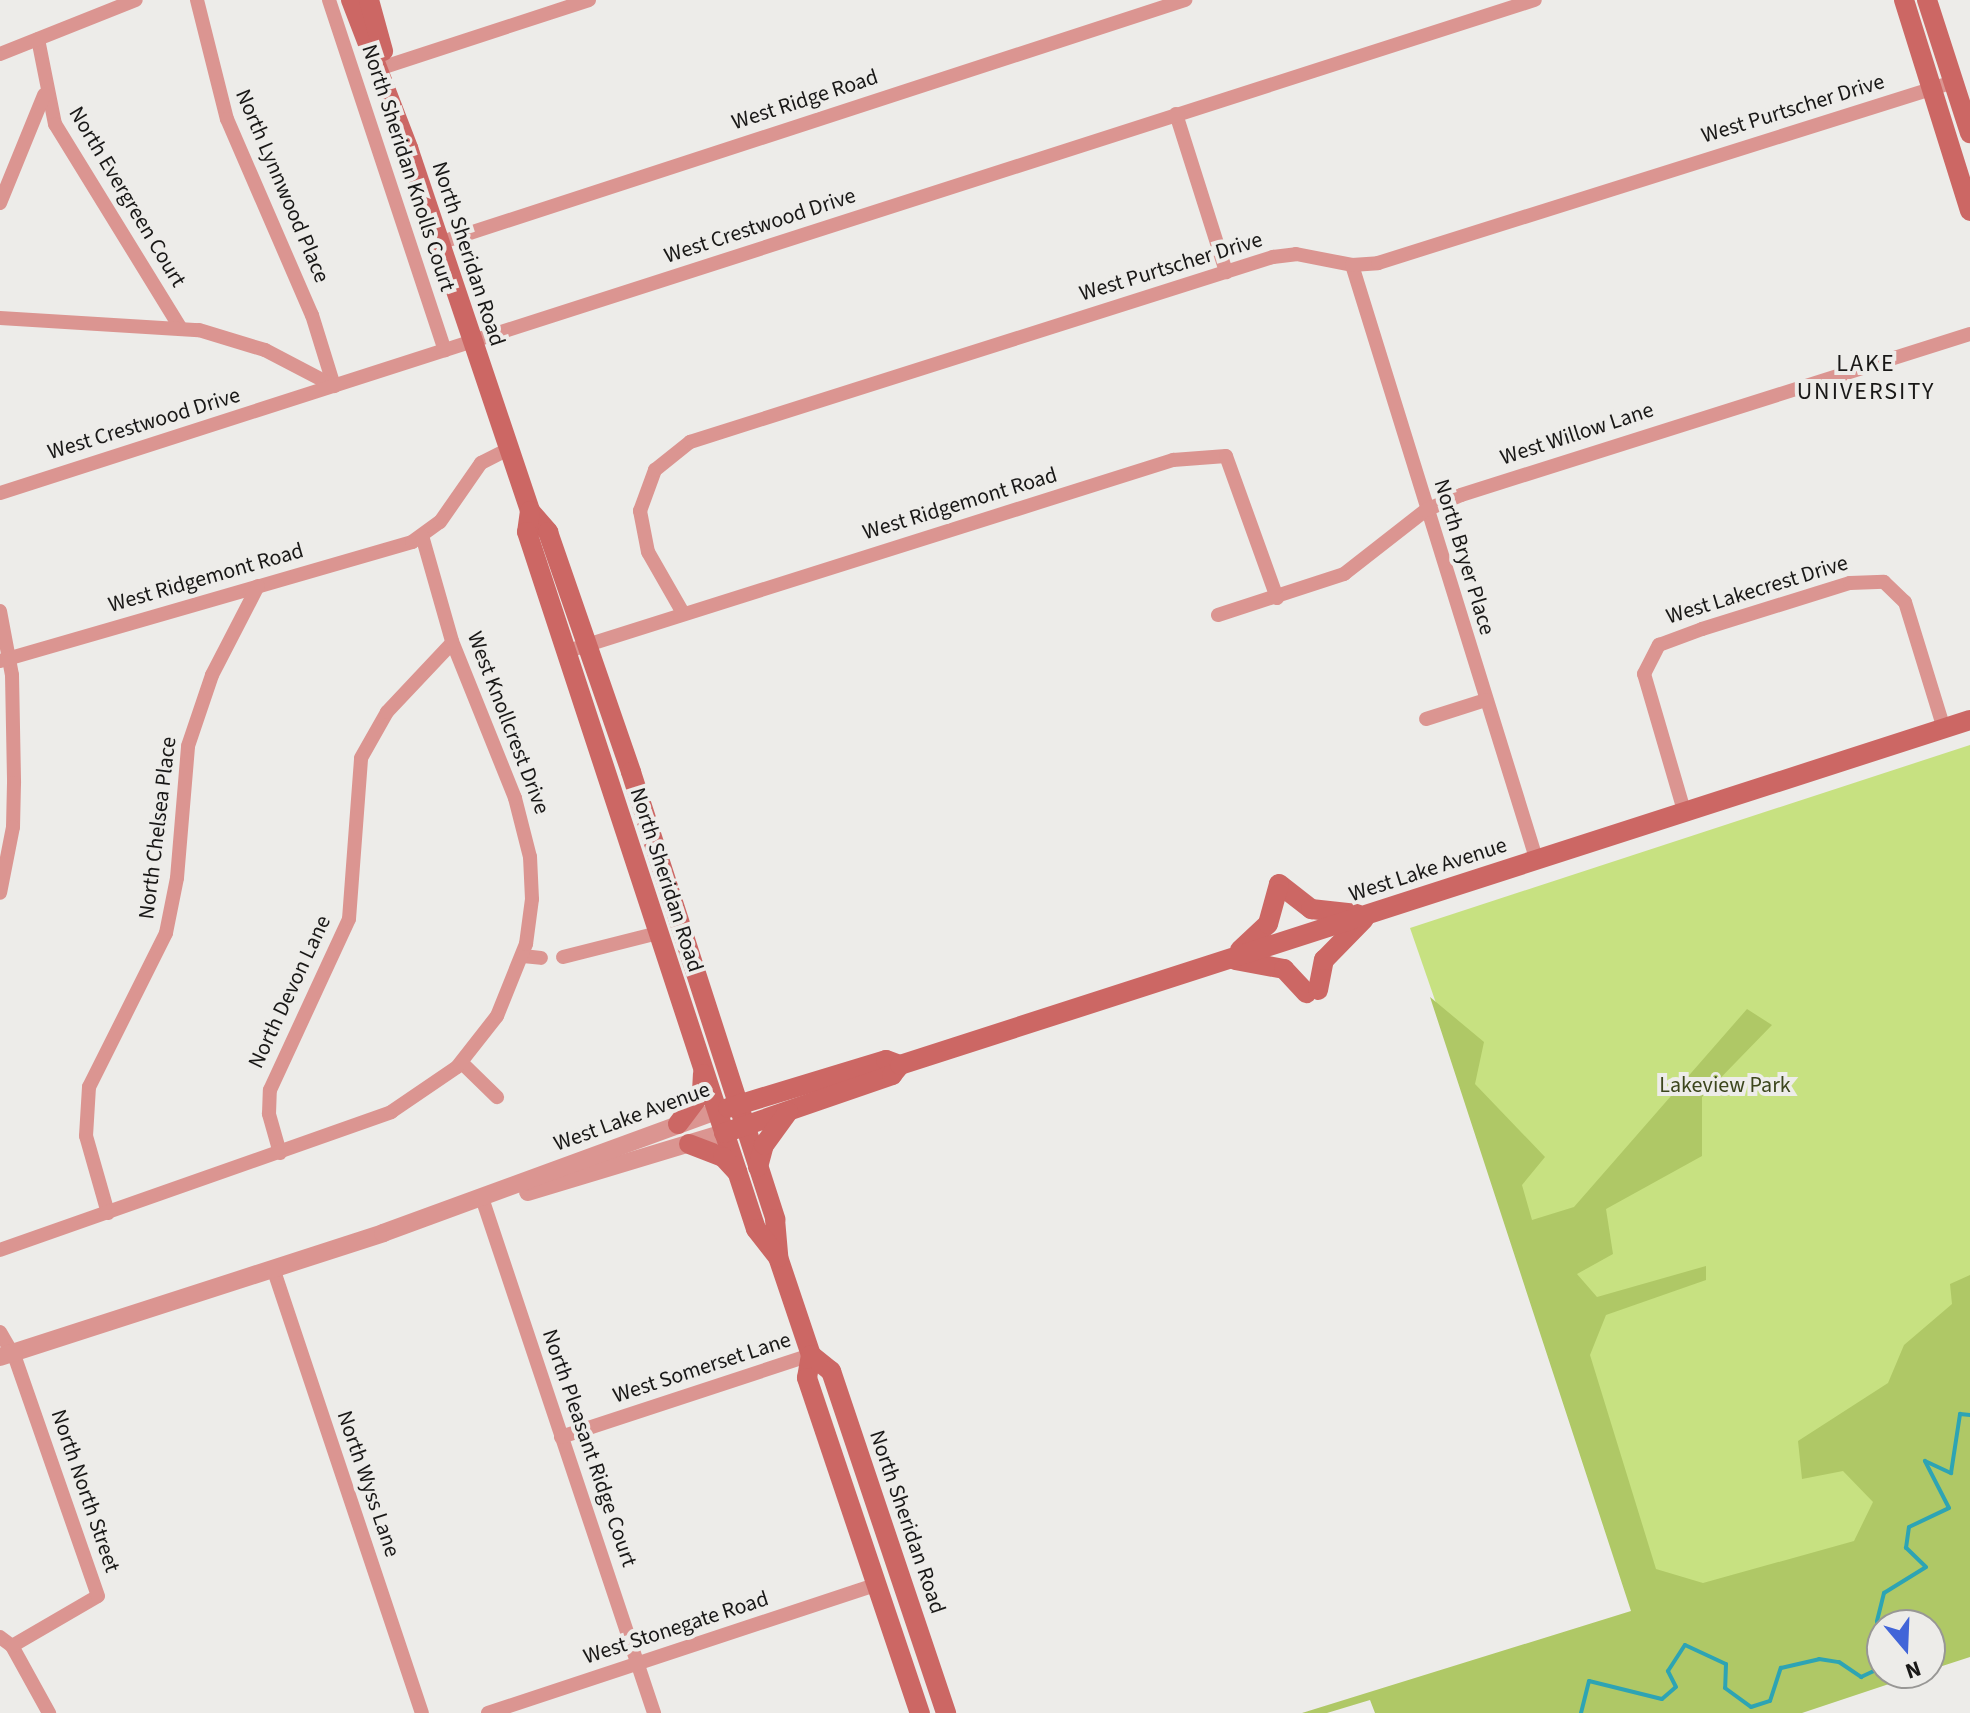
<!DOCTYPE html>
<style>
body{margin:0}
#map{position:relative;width:1970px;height:1713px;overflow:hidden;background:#edece9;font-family:"Source Sans 3",sans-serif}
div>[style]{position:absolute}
.green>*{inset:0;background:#c7e181}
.forest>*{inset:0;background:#afc866}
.stream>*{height:4px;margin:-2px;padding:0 2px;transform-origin:2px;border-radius:2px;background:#2da4b4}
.minor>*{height:14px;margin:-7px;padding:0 7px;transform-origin:7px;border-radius:7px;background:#db9591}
.tertiary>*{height:18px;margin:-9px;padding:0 9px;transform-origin:9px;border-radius:9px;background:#db9591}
.secondary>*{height:20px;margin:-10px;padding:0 10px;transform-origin:10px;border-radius:10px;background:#cc6764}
span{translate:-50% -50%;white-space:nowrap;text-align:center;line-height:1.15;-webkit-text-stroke:8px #edece9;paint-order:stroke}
.street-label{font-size:22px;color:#191817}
.park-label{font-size:22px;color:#3c461d}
.neighbourhood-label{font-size:24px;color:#191817;letter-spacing:2px}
.north{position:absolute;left:1866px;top:1609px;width:80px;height:80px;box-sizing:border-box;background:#edece9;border:2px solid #989795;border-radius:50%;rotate:161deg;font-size:22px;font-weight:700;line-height:32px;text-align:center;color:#191817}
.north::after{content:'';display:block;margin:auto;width:28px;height:36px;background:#4165d8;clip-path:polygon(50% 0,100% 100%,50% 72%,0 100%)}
</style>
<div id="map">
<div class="green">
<div style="clip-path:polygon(1970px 745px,1970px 1493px,1882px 1625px,1682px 1713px,1410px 928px)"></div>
</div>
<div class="forest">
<div style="clip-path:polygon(1430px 997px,1484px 1042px,1475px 1084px,1545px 1157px,1522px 1185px,1532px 1220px,1574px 1207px,1747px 1009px,1772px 1025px,1702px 1097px,1702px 1156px,1606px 1209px,1613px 1254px,1577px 1274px,1597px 1297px,1706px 1266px,1706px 1280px,1606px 1315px,1590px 1355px,1656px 1569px,1703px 1583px,1854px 1541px,1873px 1502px,1843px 1471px,1802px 1479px,1798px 1441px,1888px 1383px,1904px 1345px,1952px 1304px,1950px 1284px,1970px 1275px,1970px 1657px,1930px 1670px,1930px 1625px,1882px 1625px,1882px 1673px,1922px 1673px,1802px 1713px,1375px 1713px,1370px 1700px,1327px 1713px,1302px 1713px,1631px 1611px)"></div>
</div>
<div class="stream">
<div style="left:1581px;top:1713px;width:33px;rotate:-76deg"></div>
<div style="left:1589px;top:1681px;width:75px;rotate:13.9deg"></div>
<div style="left:1662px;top:1699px;width:18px;rotate:-41deg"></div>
<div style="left:1676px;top:1687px;width:18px;rotate:-117deg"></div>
<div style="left:1668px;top:1671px;width:31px;rotate:-57deg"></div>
<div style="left:1685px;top:1645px;width:45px;rotate:24.9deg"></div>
<div style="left:1726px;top:1664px;width:24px;rotate:92deg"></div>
<div style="left:1725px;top:1688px;width:32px;rotate:36deg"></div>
<div style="left:1751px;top:1707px;width:20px;rotate:-18deg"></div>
<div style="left:1770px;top:1701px;width:35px;rotate:-72deg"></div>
<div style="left:1781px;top:1668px;width:39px;rotate:-13deg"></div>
<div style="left:1819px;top:1659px;width:20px;rotate:9deg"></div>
<div style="left:1839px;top:1662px;width:27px;rotate:34deg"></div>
<div style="left:1861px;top:1677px;width:23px;rotate:-25deg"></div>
<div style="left:1882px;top:1667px;width:46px;rotate:-96.2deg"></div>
<div style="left:1877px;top:1621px;width:29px;rotate:-76deg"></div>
<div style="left:1884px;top:1593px;width:49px;rotate:-31.8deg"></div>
<div style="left:1926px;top:1567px;width:28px;rotate:-136deg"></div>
<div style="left:1906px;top:1548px;width:21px;rotate:-82deg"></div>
<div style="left:1909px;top:1527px;width:44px;rotate:-25.4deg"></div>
<div style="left:1949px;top:1508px;width:53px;rotate:-117.1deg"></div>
<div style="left:1925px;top:1461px;width:29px;rotate:25deg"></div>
<div style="left:1951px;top:1473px;width:60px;rotate:-81.3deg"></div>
<div style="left:1960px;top:1414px;width:10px;rotate:6deg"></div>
</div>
<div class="minor">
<div style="left:197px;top:0;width:123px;rotate:75.9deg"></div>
<div style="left:227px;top:119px;width:214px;rotate:66.6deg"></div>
<div style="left:312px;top:315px;width:74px;rotate:72.8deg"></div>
<div style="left:329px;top:0;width:369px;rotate:71.7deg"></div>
<div style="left:38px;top:39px;width:87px;rotate:78.7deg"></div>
<div style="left:55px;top:124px;width:238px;rotate:58.4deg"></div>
<div style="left:0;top:54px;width:146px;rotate:-21.7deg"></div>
<div style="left:378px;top:69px;width:222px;rotate:-18.1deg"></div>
<div style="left:1176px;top:114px;width:166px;rotate:72.4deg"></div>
<div style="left:0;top:203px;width:117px;rotate:-67.8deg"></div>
<div style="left:439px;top:243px;width:785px;rotate:-18.04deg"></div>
<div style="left:1352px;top:265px;width:624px;rotate:72.76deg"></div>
<div style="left:0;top:318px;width:199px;rotate:3.5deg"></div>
<div style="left:199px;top:330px;width:69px;rotate:16.9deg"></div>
<div style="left:265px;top:350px;width:78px;rotate:27.6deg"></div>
<div style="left:0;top:493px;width:1612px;rotate:-17.81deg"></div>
<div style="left:0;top:611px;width:65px;rotate:79.4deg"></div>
<div style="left:12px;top:675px;width:108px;rotate:88.9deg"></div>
<div style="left:14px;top:783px;width:44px;rotate:91.3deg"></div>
<div style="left:13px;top:827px;width:67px;rotate:101.1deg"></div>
<div style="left:683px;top:613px;width:70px;rotate:-119.8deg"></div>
<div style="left:648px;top:552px;width:42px;rotate:-101deg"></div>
<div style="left:640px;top:511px;width:44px;rotate:-69.9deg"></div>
<div style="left:655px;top:470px;width:45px;rotate:-38.7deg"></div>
<div style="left:690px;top:442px;width:612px;rotate:-17.61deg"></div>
<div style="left:1273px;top:257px;width:23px;rotate:-7deg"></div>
<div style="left:1296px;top:254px;width:57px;rotate:11.1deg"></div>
<div style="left:1352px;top:265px;width:26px;rotate:-4deg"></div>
<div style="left:1378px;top:263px;width:603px;rotate:-17.47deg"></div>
<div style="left:1218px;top:615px;width:133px;rotate:-18deg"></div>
<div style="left:1344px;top:574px;width:104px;rotate:-38deg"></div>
<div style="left:1426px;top:510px;width:38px;rotate:-23deg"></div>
<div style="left:1461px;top:495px;width:534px;rotate:-17.55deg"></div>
<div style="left:565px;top:652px;width:638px;rotate:-17.53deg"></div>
<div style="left:1173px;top:460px;width:53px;rotate:-4.3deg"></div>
<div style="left:1226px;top:456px;width:151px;rotate:70.2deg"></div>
<div style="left:0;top:661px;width:429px;rotate:-16.1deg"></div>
<div style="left:412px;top:542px;width:34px;rotate:-36deg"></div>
<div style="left:440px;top:522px;width:72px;rotate:-55.2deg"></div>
<div style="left:481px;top:463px;width:30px;rotate:-27deg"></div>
<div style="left:1426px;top:719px;width:63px;rotate:-17.6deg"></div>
<div style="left:1685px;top:814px;width:146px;rotate:-106.3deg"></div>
<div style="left:1644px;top:674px;width:33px;rotate:-63deg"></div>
<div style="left:1659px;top:645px;width:46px;rotate:-20.4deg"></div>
<div style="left:1702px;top:629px;width:155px;rotate:-17.3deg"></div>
<div style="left:1850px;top:583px;width:34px;rotate:-2deg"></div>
<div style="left:1884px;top:582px;width:29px;rotate:44deg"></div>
<div style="left:1905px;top:602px;width:133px;rotate:72.9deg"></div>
<div style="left:523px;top:956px;width:18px;rotate:6deg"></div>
<div style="left:563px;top:957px;width:98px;rotate:-14.2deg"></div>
<div style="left:462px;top:1063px;width:49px;rotate:44.2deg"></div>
<div style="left:280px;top:1153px;width:41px;rotate:-105.8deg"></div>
<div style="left:269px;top:1114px;width:24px;rotate:-88deg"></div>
<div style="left:270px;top:1090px;width:188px;rotate:-65.2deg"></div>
<div style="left:349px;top:919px;width:161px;rotate:-85.7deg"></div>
<div style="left:361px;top:758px;width:53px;rotate:-60.5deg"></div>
<div style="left:387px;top:712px;width:95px;rotate:-46.7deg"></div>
<div style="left:482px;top:1198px;width:543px;rotate:71.53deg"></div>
<div style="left:108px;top:1213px;width:80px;rotate:-105.9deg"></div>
<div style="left:86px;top:1136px;width:49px;rotate:-86.5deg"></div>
<div style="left:89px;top:1087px;width:172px;rotate:-63.4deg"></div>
<div style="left:166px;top:933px;width:56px;rotate:-78.7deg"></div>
<div style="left:177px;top:878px;width:132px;rotate:-85.2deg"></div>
<div style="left:188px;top:746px;width:75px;rotate:-71.3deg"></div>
<div style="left:212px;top:675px;width:100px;rotate:-62.7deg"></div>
<div style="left:0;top:1250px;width:415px;rotate:-19.4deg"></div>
<div style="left:391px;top:1112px;width:80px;rotate:-34.3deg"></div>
<div style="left:457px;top:1067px;width:65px;rotate:-51.9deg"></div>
<div style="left:497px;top:1016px;width:78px;rotate:-68.1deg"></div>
<div style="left:526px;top:944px;width:45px;rotate:-82.4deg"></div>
<div style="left:532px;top:899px;width:42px;rotate:-92.7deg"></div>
<div style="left:530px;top:857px;width:61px;rotate:-104.3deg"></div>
<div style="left:515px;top:798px;width:169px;rotate:-111.9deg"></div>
<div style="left:452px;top:641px;width:109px;rotate:-105.9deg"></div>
<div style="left:273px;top:1268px;width:469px;rotate:71.5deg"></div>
<div style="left:0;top:1332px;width:24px;rotate:60deg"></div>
<div style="left:561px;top:1437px;width:263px;rotate:-18.2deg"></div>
<div style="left:0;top:1637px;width:15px;rotate:37deg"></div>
<div style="left:12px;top:1646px;width:77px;rotate:61.1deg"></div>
<div style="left:12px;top:1646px;width:99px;rotate:-30.2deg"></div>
<div style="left:98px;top:1596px;width:258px;rotate:-109.2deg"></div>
<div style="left:488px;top:1713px;width:410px;rotate:-18.3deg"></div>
</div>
<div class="tertiary">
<div style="left:528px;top:1192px;width:205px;rotate:-16.8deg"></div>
<div style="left:0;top:1357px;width:403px;rotate:-17.9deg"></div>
<div style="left:383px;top:1233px;width:356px;rotate:-20.1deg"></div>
</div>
<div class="secondary">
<div style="left:351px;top:0;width:159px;rotate:68.9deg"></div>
<div style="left:408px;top:148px;width:383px;rotate:71.4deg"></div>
<div style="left:530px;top:511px;width:28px;rotate:49deg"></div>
<div style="left:548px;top:532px;width:254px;rotate:70.9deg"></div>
<div style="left:631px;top:772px;width:470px;rotate:72.1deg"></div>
<div style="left:775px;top:1219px;width:38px;rotate:85deg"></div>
<div style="left:778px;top:1257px;width:103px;rotate:71.4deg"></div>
<div style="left:811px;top:1355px;width:23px;rotate:100deg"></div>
<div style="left:807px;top:1378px;width:354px;rotate:71.4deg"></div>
<div style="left:369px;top:0;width:53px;rotate:74.6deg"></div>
<div style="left:1904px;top:0;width:221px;rotate:72.6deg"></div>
<div style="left:1927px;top:0;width:140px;rotate:72.1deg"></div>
<div style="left:530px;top:511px;width:21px;rotate:98deg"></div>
<div style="left:527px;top:532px;width:673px;rotate:71.81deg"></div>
<div style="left:737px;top:1171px;width:61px;rotate:71.9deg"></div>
<div style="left:756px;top:1229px;width:36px;rotate:52deg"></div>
<div style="left:1279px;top:884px;width:41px;rotate:38deg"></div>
<div style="left:1311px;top:909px;width:46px;rotate:6.2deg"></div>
<div style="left:1240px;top:950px;width:38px;rotate:-43deg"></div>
<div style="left:1268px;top:924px;width:41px;rotate:-74.6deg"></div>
<div style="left:1235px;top:960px;width:50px;rotate:10.4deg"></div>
<div style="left:1284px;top:969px;width:33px;rotate:47deg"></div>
<div style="left:1318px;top:990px;width:31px;rotate:-79deg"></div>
<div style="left:1324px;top:960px;width:57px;rotate:-45.7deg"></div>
<div style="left:728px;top:1108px;width:165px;rotate:-16.9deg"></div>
<div style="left:886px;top:1060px;width:15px;rotate:20deg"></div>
<div style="left:678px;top:1124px;width:40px;rotate:-53deg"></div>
<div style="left:702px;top:1092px;width:18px;rotate:-87deg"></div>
<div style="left:724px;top:1133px;width:178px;rotate:-19deg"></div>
<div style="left:892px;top:1075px;width:13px;rotate:-51deg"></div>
<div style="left:900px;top:1065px;width:1124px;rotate:-17.87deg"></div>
<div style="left:689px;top:1144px;width:36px;rotate:21deg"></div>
<div style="left:723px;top:1157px;width:19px;rotate:47deg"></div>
<div style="left:758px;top:1167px;width:23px;rotate:-75deg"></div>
<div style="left:764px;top:1145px;width:41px;rotate:-54deg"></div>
<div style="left:811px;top:1355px;width:26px;rotate:39deg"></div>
<div style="left:831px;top:1371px;width:361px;rotate:71.4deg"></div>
</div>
<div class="street-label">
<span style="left:805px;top:100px;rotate:-18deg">West Ridge Road</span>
<span style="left:1793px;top:109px;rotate:-17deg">West Purtscher Drive</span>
<span style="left:408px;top:168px;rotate:72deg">North Sheridan Knolls Court</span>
<span style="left:282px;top:186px;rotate:67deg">North Lynnwood Place</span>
<span style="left:127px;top:197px;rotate:59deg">North Evergreen Court</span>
<span style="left:760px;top:226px;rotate:-18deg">West Crestwood Drive</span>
<span style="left:468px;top:254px;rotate:72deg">North Sheridan Road</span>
<span style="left:1171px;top:267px;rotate:-17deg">West Purtscher Drive</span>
<span style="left:144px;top:424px;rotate:-17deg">West Crestwood Drive</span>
<span style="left:1577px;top:434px;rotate:-18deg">West Willow Lane</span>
<span style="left:960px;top:504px;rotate:-17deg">West Ridgemont Road</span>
<span style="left:1464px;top:557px;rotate:73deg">North Bryer Place</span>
<span style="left:206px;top:578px;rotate:-16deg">West Ridgemont Road</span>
<span style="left:1757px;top:590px;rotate:-17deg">West Lakecrest Drive</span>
<span style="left:508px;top:723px;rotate:69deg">West Knollcrest Drive</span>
<span style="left:158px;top:828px;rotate:-83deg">North Chelsea Place</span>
<span style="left:1428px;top:870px;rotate:-18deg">West Lake Avenue</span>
<span style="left:666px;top:880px;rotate:72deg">North Sheridan Road</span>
<span style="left:290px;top:992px;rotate:-65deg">North Devon Lane</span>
<span style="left:632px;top:1117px;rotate:-20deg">West Lake Avenue</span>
<span style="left:702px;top:1368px;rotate:-18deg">West Somerset Lane</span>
<span style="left:589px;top:1448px;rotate:71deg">North Pleasant Ridge Court</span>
<span style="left:368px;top:1484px;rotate:71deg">North Wyss Lane</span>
<span style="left:85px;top:1491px;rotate:71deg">North North Street</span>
<span style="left:907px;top:1522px;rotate:71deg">North Sheridan Road</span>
<span style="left:676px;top:1628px;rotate:-18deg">West Stonegate Road</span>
</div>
<div class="park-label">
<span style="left:1725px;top:1086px">Lakeview Park</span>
</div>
<div class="neighbourhood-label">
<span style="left:1866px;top:378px">LAKE<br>UNIVERSITY</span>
</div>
<div class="north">N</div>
</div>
